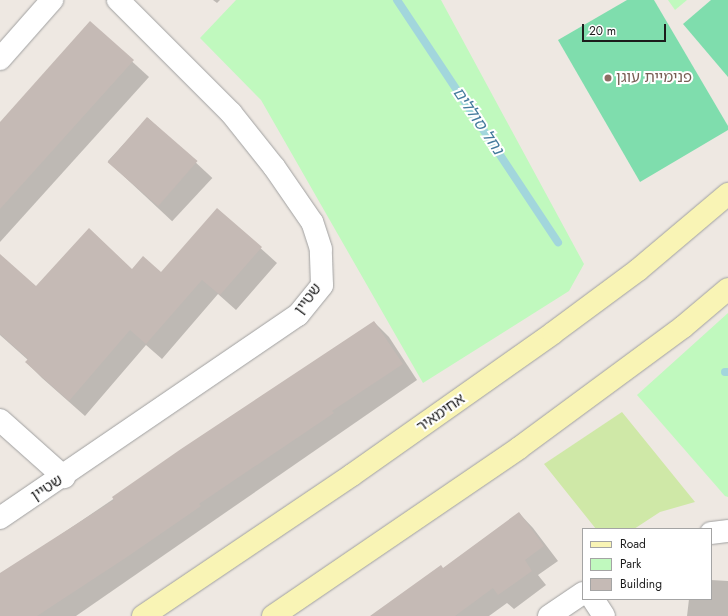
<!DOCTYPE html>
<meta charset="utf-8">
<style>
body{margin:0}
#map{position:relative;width:728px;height:616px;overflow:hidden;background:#eee8e2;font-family:Jost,"Noto Sans Hebrew",sans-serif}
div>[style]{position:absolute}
.grass>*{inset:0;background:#cfe8a7}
.park>*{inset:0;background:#c0f9be}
.pitch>*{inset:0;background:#7fddad}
.shadow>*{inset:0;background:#0003;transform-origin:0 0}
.stream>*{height:8px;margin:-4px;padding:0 4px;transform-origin:4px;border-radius:4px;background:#a2d6dc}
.building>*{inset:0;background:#c5bab5;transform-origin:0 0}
.roads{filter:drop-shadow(0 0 1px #a0a0a0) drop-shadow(0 0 1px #a0a0a0)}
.street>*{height:22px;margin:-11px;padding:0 11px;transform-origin:11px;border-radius:11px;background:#fff}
.secondary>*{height:22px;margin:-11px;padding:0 11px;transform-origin:11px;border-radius:11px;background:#f9f4b5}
.dots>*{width:11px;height:11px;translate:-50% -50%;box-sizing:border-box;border:2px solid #fff;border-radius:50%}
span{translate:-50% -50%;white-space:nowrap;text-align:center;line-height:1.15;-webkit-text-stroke:4px #fff;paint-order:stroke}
.education-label{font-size:15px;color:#785e54}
.left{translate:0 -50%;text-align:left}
.street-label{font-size:15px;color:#1c1c1c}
.water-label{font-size:16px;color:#447a9c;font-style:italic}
.legend{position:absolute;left:582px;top:528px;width:130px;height:72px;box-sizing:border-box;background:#fff;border:1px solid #a4a4a4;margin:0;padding:5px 7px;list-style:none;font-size:12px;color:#1c1c1c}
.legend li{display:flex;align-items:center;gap:8px;height:20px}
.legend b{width:20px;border:1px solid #a4a4a4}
.scale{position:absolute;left:582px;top:24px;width:84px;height:18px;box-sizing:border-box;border:2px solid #1c1c1c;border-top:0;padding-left:5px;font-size:12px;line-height:14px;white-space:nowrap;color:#1c1c1c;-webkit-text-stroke:3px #fff;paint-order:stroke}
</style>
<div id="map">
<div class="grass">
<div style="clip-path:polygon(622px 412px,695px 502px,660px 512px,634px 529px,596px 529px,544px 464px)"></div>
</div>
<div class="park">
<div style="clip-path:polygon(236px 0,441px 0,584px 264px,569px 291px,423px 383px,261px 100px,200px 38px)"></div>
<div style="clip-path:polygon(668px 0,687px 0,675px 10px)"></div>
<div style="clip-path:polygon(728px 313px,728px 497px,725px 496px,637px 395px)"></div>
</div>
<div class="pitch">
<div style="clip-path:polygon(627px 0,654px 0,728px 126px,728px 130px,640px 182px,558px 40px)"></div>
<div style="clip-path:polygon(711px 0,728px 0,728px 77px,683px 24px)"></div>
</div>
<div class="shadow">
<div style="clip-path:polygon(213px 0,220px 0,217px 3px)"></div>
<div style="clip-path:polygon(90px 23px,149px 77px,0 242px,0 124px)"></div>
<div style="left:148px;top:118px;width:88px;height:59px;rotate:43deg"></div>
<div style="clip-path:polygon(217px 209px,277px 263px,236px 310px,218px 294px,162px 359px,146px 345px,85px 416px,42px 378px,26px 362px,28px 360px,0 335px,0 255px,36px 288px,133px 270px,162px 274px)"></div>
<div style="clip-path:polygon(374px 322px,389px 337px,417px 380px,76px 616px,0 616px,0 576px)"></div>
<div style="clip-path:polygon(519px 513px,533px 528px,558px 561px,538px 575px,546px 585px,514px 609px,507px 603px,489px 616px,371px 616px,443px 569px)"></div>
<div style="clip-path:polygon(711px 580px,728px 581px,728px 616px,687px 616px,689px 599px,711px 599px)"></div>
</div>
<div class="stream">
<div style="left:397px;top:0;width:291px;rotate:56.4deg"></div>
<div style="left:725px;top:372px;width:3px"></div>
</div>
<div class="building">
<div style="clip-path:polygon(90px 21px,134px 60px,0 209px,0 122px)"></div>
<div style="left:147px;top:117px;width:67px;height:60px;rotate:41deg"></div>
<div style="clip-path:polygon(217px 208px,262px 247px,220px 295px,202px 280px,146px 344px,130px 330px,69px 401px,25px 362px,28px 359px,0 334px,0 254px,36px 286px,89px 228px,132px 269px,143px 256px,161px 272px)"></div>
<div style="clip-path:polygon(374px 321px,403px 364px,332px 411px,334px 413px,199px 504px,201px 506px,127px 557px,37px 616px,0 616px,0 573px,114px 500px,112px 497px,181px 449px)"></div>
<div style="clip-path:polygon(519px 512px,544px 546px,525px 560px,532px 571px,498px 595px,493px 588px,455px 616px,370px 616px,441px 565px,443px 568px)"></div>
</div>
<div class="roads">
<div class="street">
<div style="left:0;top:59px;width:79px;rotate:-48.6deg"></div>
<div style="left:0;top:420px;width:86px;rotate:41.7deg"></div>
<div style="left:0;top:518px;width:361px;rotate:-34.3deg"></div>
<div style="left:298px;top:315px;width:38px;rotate:-51deg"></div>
<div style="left:322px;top:285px;width:36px;rotate:-92deg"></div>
<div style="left:321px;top:249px;width:28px;rotate:-108deg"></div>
<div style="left:312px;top:222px;width:67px;rotate:-124.6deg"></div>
<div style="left:274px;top:167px;width:69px;rotate:-128.5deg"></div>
<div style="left:231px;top:113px;width:160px;rotate:-135deg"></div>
<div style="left:711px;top:533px;width:17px;rotate:-7deg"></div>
<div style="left:593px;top:599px;width:20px;rotate:57deg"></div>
<div style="left:549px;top:616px;width:41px;rotate:-34.1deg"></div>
</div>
<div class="secondary">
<div style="left:143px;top:616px;width:252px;rotate:-34deg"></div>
<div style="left:352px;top:475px;width:246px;rotate:-35.2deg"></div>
<div style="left:553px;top:333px;width:106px;rotate:-36.5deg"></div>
<div style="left:638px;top:270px;width:118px;rotate:-40.2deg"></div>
<div style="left:273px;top:616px;width:298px;rotate:-34.3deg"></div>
<div style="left:519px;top:448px;width:204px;rotate:-36.4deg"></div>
<div style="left:683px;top:327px;width:59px;rotate:-40.2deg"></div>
</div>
</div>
<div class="dots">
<div style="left:608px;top:78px;background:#8d6e63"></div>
</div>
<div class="education-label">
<span class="left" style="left:616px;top:78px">פנימיית עוגן</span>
</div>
<div class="street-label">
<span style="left:308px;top:299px;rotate:-53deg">שטיין</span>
<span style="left:441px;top:413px;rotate:-35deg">אחימאיר</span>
<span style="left:47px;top:488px;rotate:-33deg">שטיין</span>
</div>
<div class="water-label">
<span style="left:478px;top:121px;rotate:56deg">נחל סוללים</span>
</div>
<ul class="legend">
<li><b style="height:5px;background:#f9f4b5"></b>Road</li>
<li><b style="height:11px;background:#c0f9be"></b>Park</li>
<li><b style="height:11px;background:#c5bab5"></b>Building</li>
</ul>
<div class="scale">20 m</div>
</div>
